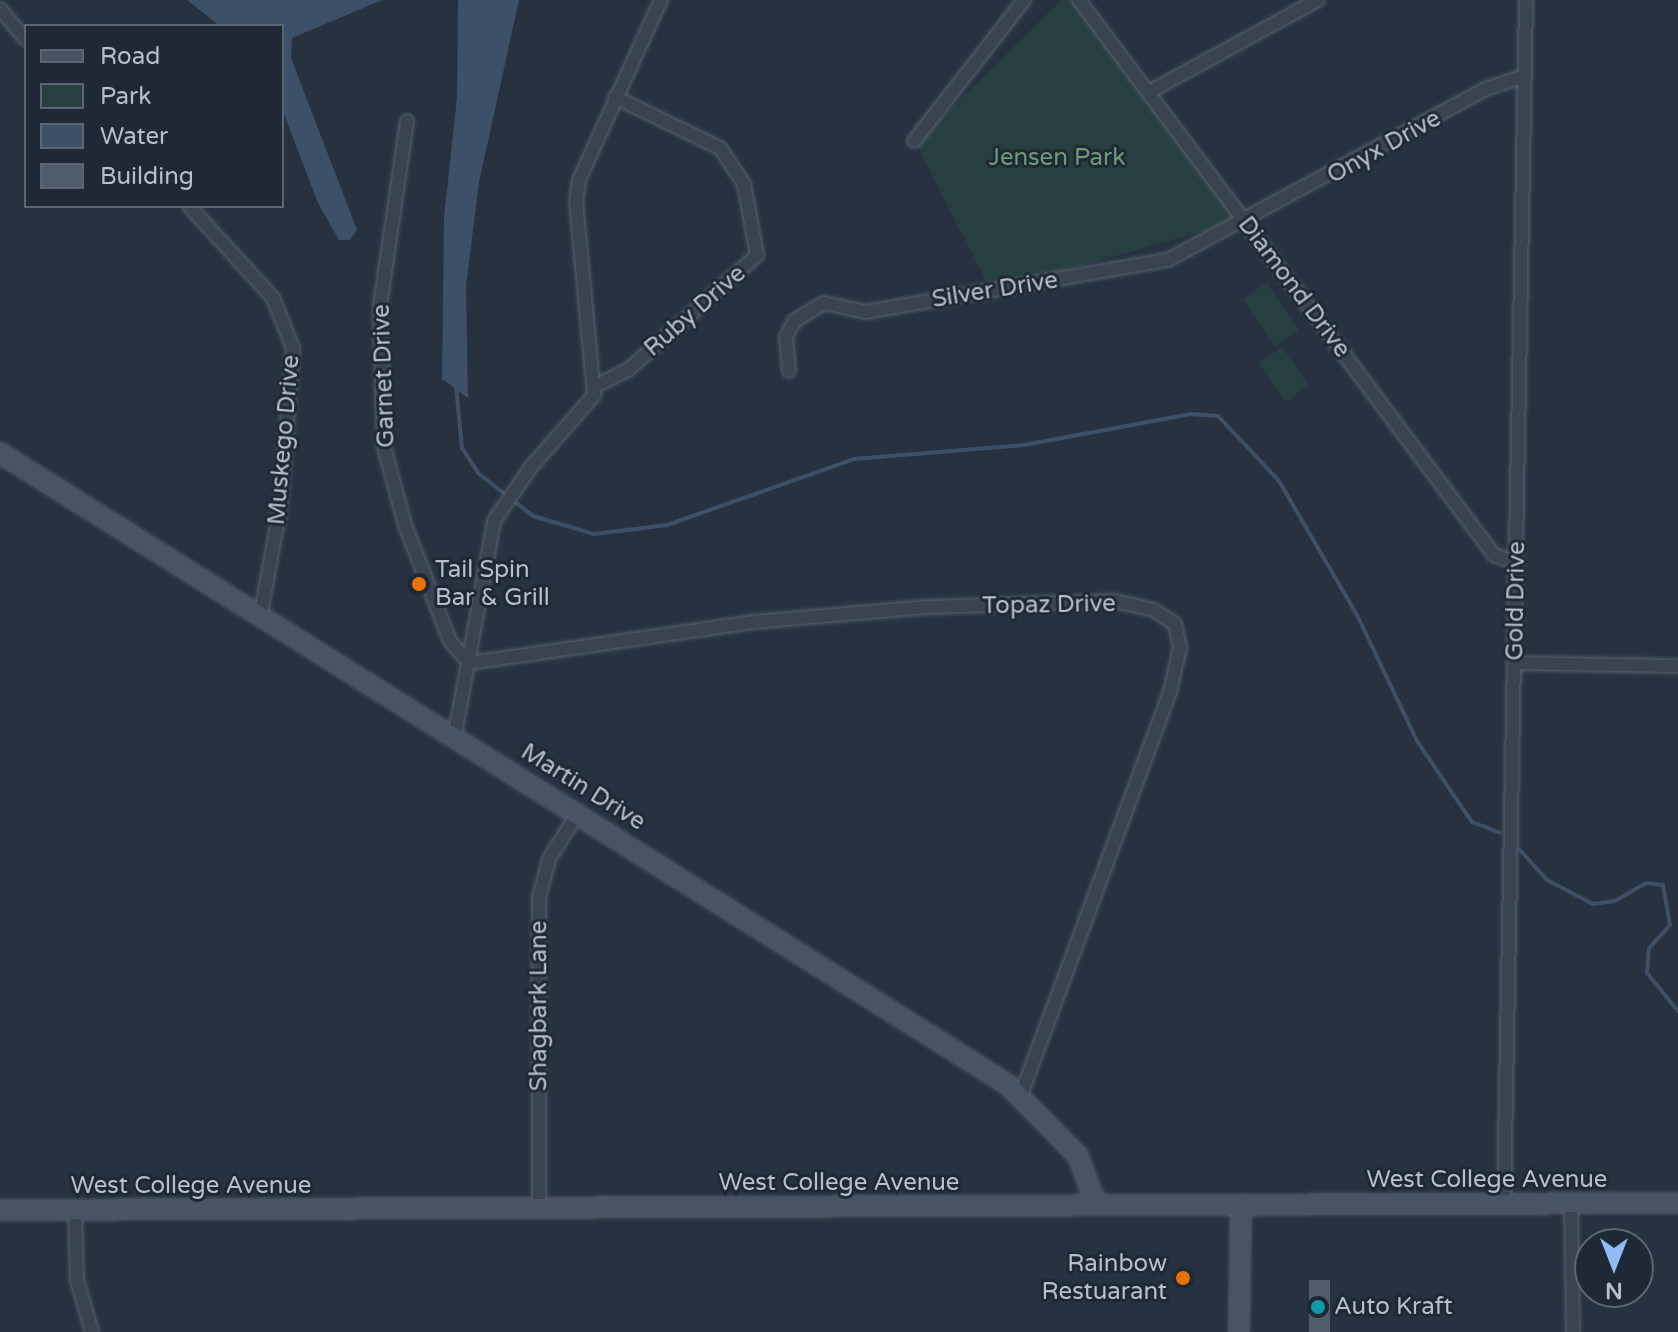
<!DOCTYPE html>
<style>
body{margin:0}
#map{position:relative;width:1678px;height:1332px;overflow:hidden;background:#263240;font-family:"Varela Round",sans-serif}
div>[style]{position:absolute}
.green>*{inset:0;background:#283f41;transform-origin:0 0}
.water>*{inset:0;background:#3c5168}
.stream>*{height:4px;margin:-2px;padding:0 2px;transform-origin:2px;border-radius:2px;background:#3c5168}
.building>*{inset:0;background:#515d6d;transform-origin:0 0}
.roads{filter:drop-shadow(0 0 2px #58626d) drop-shadow(0 0 2px #58626d)}
.street>*{height:12px;margin:-6px;padding:0 6px;transform-origin:6px;border-radius:6px;background:#3a4450}
.secondary>*{height:18px;margin:-9px;padding:0 9px;transform-origin:9px;border-radius:9px;background:#485363}
.dots>*{width:22px;height:22px;translate:-50% -50%;box-sizing:border-box;border:4px solid #1f2935;border-radius:50%}
span{translate:-50% -50%;white-space:nowrap;text-align:center;line-height:1.15;-webkit-text-stroke:6px #1f2935;paint-order:stroke}
.street-label{font-size:24px;color:#b7bfca}
.park-label{font-size:24px;color:#6e9b76}
.poi-label{font-size:24px;color:#b7bfca}
.left{translate:0 -50%;text-align:left}
.right{translate:-100% -50%;text-align:right}
.legend{position:absolute;left:24px;top:24px;width:260px;height:184px;box-sizing:border-box;background:#1f2935;border:2px solid #5c6571;margin:0;padding:10px 14px;list-style:none;font-size:24px;color:#b7bfca}
.legend li{display:flex;align-items:center;gap:16px;height:40px}
.legend b{width:40px;border:2px solid #5c6571}
.north{position:absolute;left:1574px;top:1228px;width:80px;height:80px;box-sizing:border-box;background:#1f2935;border:2px solid #5c6571;border-radius:50%;rotate:180deg;font-size:22px;font-weight:700;line-height:32px;text-align:center;color:#b7bfca}
.north::after{content:'';display:block;margin:auto;width:28px;height:36px;background:#90bcf6;clip-path:polygon(50% 0,100% 100%,50% 72%,0 100%)}
</style>
<div id="map">
<div class="green">
<div style="clip-path:polygon(1061px 0,1079px 0,1243px 220px,991px 291px,916px 143px)"></div>
<div style="left:1267px;top:283px;width:57px;height:29px;rotate:56deg"></div>
<div style="left:1282px;top:347px;width:47px;height:29px;rotate:55deg"></div>
</div>
<div class="water">
<div style="clip-path:polygon(187px 0,382px 0,292px 38px,291px 58px,357px 230px,350px 240px,339px 240px,318px 203px,282px 109px,282px 26px,220px 26px)"></div>
<div style="clip-path:polygon(458px 0,519px 0,479px 182px,466px 286px,468px 398px,442px 379px,444px 217px,457px 98px)"></div>
</div>
<div class="stream">
<div style="left:456px;top:385px;width:63px;rotate:84.6deg"></div>
<div style="left:462px;top:448px;width:30px;rotate:57deg"></div>
<div style="left:478px;top:473px;width:70px;rotate:38deg"></div>
<div style="left:533px;top:516px;width:64px;rotate:16.4deg"></div>
<div style="left:594px;top:534px;width:74px;rotate:-7deg"></div>
<div style="left:667px;top:525px;width:198px;rotate:-19.4deg"></div>
<div style="left:854px;top:459px;width:171px;rotate:-4.7deg"></div>
<div style="left:1024px;top:445px;width:170px;rotate:-10.5deg"></div>
<div style="left:1191px;top:414px;width:27px;rotate:4deg"></div>
<div style="left:1218px;top:416px;width:89px;rotate:46.8deg"></div>
<div style="left:1279px;top:481px;width:155px;rotate:59.8deg"></div>
<div style="left:1357px;top:615px;width:140px;rotate:64.5deg"></div>
<div style="left:1417px;top:741px;width:98px;rotate:55.8deg"></div>
<div style="left:1472px;top:822px;width:30px;rotate:21deg"></div>
<div style="left:1520px;top:850px;width:40px;rotate:48deg"></div>
<div style="left:1547px;top:880px;width:52px;rotate:27.6deg"></div>
<div style="left:1593px;top:904px;width:22px;rotate:-8deg"></div>
<div style="left:1615px;top:901px;width:36px;rotate:-30deg"></div>
<div style="left:1646px;top:883px;width:17px;rotate:7deg"></div>
<div style="left:1663px;top:885px;width:41px;rotate:80.1deg"></div>
<div style="left:1670px;top:925px;width:31px;rotate:132deg"></div>
<div style="left:1649px;top:948px;width:25px;rotate:95deg"></div>
<div style="left:1647px;top:973px;width:49px;rotate:50.8deg"></div>
</div>
<div class="building">
<div style="left:1309px;top:1280px;width:21px;height:52px"></div>
</div>
<div class="roads">
<div class="street">
<div style="left:1079px;top:0;width:693px;rotate:53.21deg"></div>
<div style="left:1494px;top:555px;width:24px;rotate:19deg"></div>
<div style="left:0;top:9px;width:40px;rotate:50deg"></div>
<div style="left:1149px;top:92px;width:192px;rotate:-28.6deg"></div>
<div style="left:407px;top:121px;width:188px;rotate:98.3deg"></div>
<div style="left:380px;top:307px;width:140px;rotate:88.4deg"></div>
<div style="left:384px;top:447px;width:81px;rotate:74.9deg"></div>
<div style="left:405px;top:525px;width:124px;rotate:68.8deg"></div>
<div style="left:450px;top:641px;width:29px;rotate:49deg"></div>
<div style="left:469px;top:663px;width:287px;rotate:-8.2deg"></div>
<div style="left:753px;top:622px;width:175px;rotate:-4.9deg"></div>
<div style="left:927px;top:607px;width:188px;rotate:-1.8deg"></div>
<div style="left:1115px;top:601px;width:40px;rotate:13deg"></div>
<div style="left:1154px;top:610px;width:25px;rotate:34deg"></div>
<div style="left:1175px;top:624px;width:24px;rotate:78deg"></div>
<div style="left:1180px;top:647px;width:46px;rotate:102.5deg"></div>
<div style="left:1170px;top:692px;width:430px;rotate:110.3deg"></div>
<div style="left:914px;top:141px;width:179px;rotate:-52deg"></div>
<div style="left:189px;top:206px;width:125px;rotate:47.6deg"></div>
<div style="left:273px;top:298px;width:54px;rotate:68.2deg"></div>
<div style="left:293px;top:348px;width:162px;rotate:94.6deg"></div>
<div style="left:280px;top:509px;width:106px;rotate:100.4deg"></div>
<div style="left:789px;top:371px;width:34px;rotate:-95deg"></div>
<div style="left:786px;top:337px;width:18px;rotate:-63deg"></div>
<div style="left:794px;top:321px;width:35px;rotate:-31deg"></div>
<div style="left:824px;top:303px;width:43px;rotate:12.1deg"></div>
<div style="left:866px;top:312px;width:306px;rotate:-9.8deg"></div>
<div style="left:1168px;top:260px;width:363px;rotate:-28.3deg"></div>
<div style="left:1488px;top:88px;width:39px;rotate:-18deg"></div>
<div style="left:596px;top:386px;width:36px;rotate:-27deg"></div>
<div style="left:628px;top:370px;width:173px;rotate:-41.7deg"></div>
<div style="left:757px;top:255px;width:72px;rotate:-100.4deg"></div>
<div style="left:744px;top:184px;width:43px;rotate:-123.7deg"></div>
<div style="left:720px;top:148px;width:117px;rotate:-154.1deg"></div>
<div style="left:1515px;top:663px;width:163px;rotate:1.1deg"></div>
<div style="left:455px;top:734px;width:217px;rotate:-79.6deg"></div>
<div style="left:494px;top:521px;width:65px;rotate:-55.6deg"></div>
<div style="left:531px;top:467px;width:96px;rotate:-48.8deg"></div>
<div style="left:594px;top:395px;width:194px;rotate:-95.3deg"></div>
<div style="left:576px;top:202px;width:22px;rotate:-82deg"></div>
<div style="left:579px;top:180px;width:198px;rotate:-65.5deg"></div>
<div style="left:1504px;top:1202px;width:1202px;rotate:-88.95deg"></div>
<div style="left:1571px;top:1203px;width:129px;rotate:89.1deg"></div>
<div style="left:539px;top:1208px;width:311px;rotate:-90deg"></div>
<div style="left:539px;top:897px;width:39px;rotate:-75deg"></div>
<div style="left:549px;top:859px;width:54px;rotate:-57.8deg"></div>
<div style="left:75px;top:1210px;width:70px;rotate:88.4deg"></div>
<div style="left:77px;top:1280px;width:54px;rotate:73.9deg"></div>
</div>
<div class="secondary">
<div style="left:0;top:453px;width:1188px;rotate:32.07deg"></div>
<div style="left:1007px;top:1084px;width:101px;rotate:45.4deg"></div>
<div style="left:1078px;top:1156px;width:51px;rotate:69.4deg"></div>
<div style="left:0;top:1210px;width:1678px;rotate:-0.24deg"></div>
<div style="left:1239px;top:1332px;width:127px;rotate:-89.1deg"></div>
</div>
</div>
<div class="dots">
<div style="left:419px;top:584px;background:#e8710a"></div>
<div style="left:1183px;top:1278px;background:#e8710a"></div>
<div style="left:1318px;top:1307px;background:#0f9aa8"></div>
</div>
<div class="street-label">
<span style="left:1384px;top:147px;rotate:-29deg">Onyx Drive</span>
<span style="left:1294px;top:287px;rotate:53deg">Diamond Drive</span>
<span style="left:995px;top:290px;rotate:-9deg">Silver Drive</span>
<span style="left:695px;top:311px;rotate:-41deg">Ruby Drive</span>
<span style="left:384px;top:376px;rotate:-92deg">Garnet Drive</span>
<span style="left:284px;top:440px;rotate:-85deg">Muskego Drive</span>
<span style="left:1516px;top:601px;rotate:-89deg">Gold Drive</span>
<span style="left:1049px;top:605px;rotate:-1deg">Topaz Drive</span>
<span style="left:583px;top:787px;rotate:32deg">Martin Drive</span>
<span style="left:539px;top:1006px;rotate:-90deg">Shagbark Lane</span>
<span style="left:1487px;top:1180px">West College Avenue</span>
<span style="left:839px;top:1183px">West College Avenue</span>
<span style="left:191px;top:1186px">West College Avenue</span>
</div>
<div class="park-label">
<span style="left:1057px;top:158px">Jensen Park</span>
</div>
<div class="poi-label">
<span class="left" style="left:435px;top:584px">Tail Spin<br>Bar &amp; Grill</span>
<span class="right" style="left:1167px;top:1278px">Rainbow<br>Restuarant</span>
<span class="left" style="left:1334px;top:1307px">Auto Kraft</span>
</div>
<ul class="legend">
<li><b style="height:10px;background:#485363"></b>Road</li>
<li><b style="height:22px;background:#283f41"></b>Park</li>
<li><b style="height:22px;background:#3c5168"></b>Water</li>
<li><b style="height:22px;background:#515d6d"></b>Building</li>
</ul>
<div class="north">N</div>
</div>
